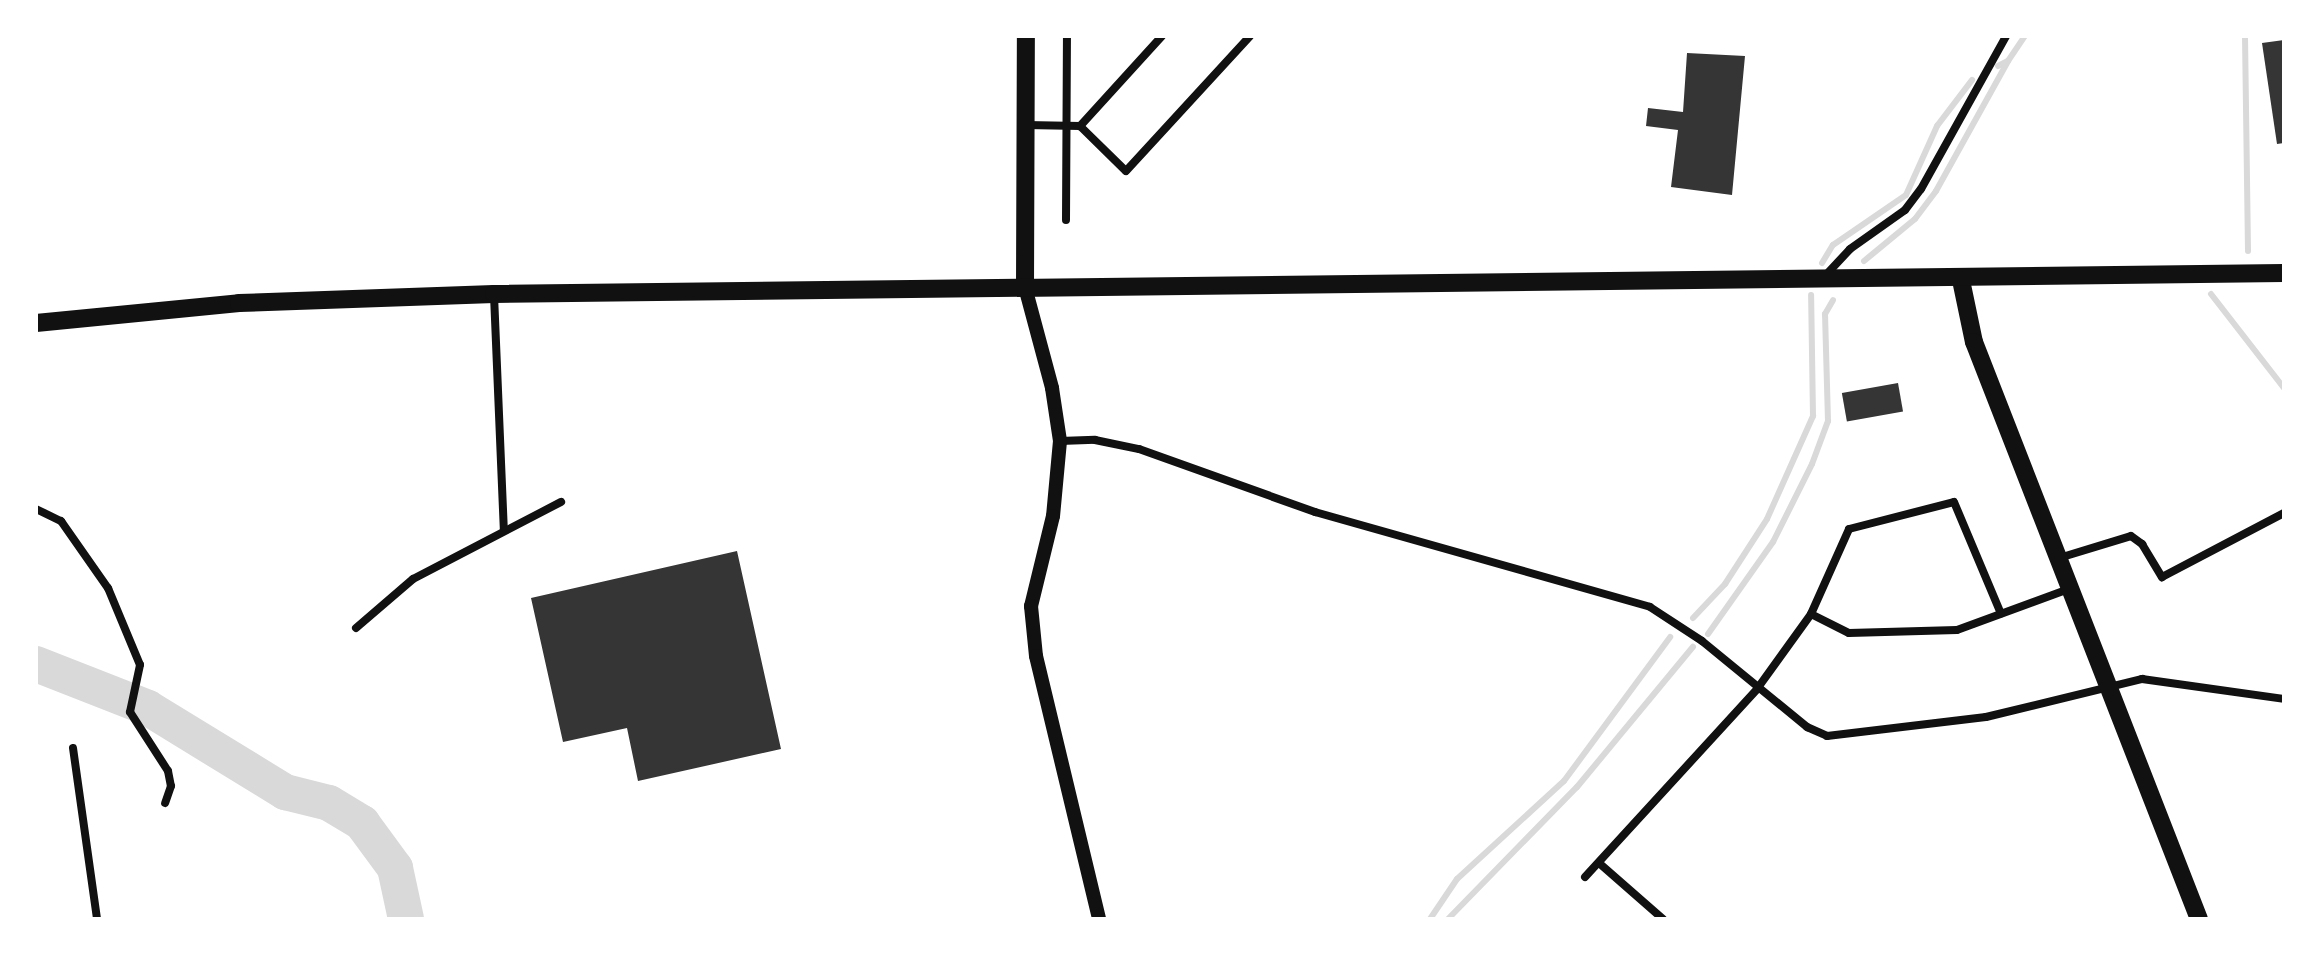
<!DOCTYPE html>
<style>
body{margin:0}
#map{position:relative;width:2320px;height:955px;overflow:hidden;background:#fff;font-family:"Zilla Slab",serif}
div>[style]{position:absolute}
.stream>*{height:6px;margin:-3px;padding:0 3px;transform-origin:3px;border-radius:3px;background:#d9d9d9}
.river>*{height:36px;margin:-18px;padding:0 18px;transform-origin:18px;border-radius:18px;background:#d9d9d9}
.building>*{inset:0;background:#353535;transform-origin:0 0}
.minor>*{height:8px;margin:-4px;padding:0 4px;transform-origin:4px;border-radius:4px;background:#111}
.tertiary>*{height:14px;margin:-7px;padding:0 7px;transform-origin:7px;border-radius:7px;background:#111}
.primary>*{height:18px;margin:-9px;padding:0 9px;transform-origin:9px;border-radius:9px;background:#111}
span{translate:-50% -50%;white-space:nowrap;text-align:center;line-height:1.15;-webkit-text-stroke:8px #fff;paint-order:stroke}
.frame{position:absolute;inset:0;border:38px solid #fff;pointer-events:none}
</style>
<div id="map">
<div class="stream">
<div style="left:2245px;top:36px;width:215px;rotate:89.2deg"></div>
<div style="left:1998px;top:66px;width:11px;rotate:-27deg"></div>
<div style="left:2008px;top:61px;width:30px;rotate:-56deg"></div>
<div style="left:1864px;top:261px;width:66px;rotate:-39.5deg"></div>
<div style="left:1915px;top:219px;width:35px;rotate:-53deg"></div>
<div style="left:1936px;top:191px;width:149px;rotate:-61deg"></div>
<div style="left:1822px;top:263px;width:21px;rotate:-59deg"></div>
<div style="left:1833px;top:245px;width:88px;rotate:-34.4deg"></div>
<div style="left:1906px;top:195px;width:76px;rotate:-65.8deg"></div>
<div style="left:1937px;top:126px;width:58px;rotate:-52.7deg"></div>
<div style="left:2211px;top:294px;width:119px;rotate:52.2deg"></div>
<div style="left:1693px;top:618px;width:47px;rotate:-46.7deg"></div>
<div style="left:1725px;top:584px;width:77px;rotate:-57.1deg"></div>
<div style="left:1767px;top:519px;width:113px;rotate:-65.9deg"></div>
<div style="left:1813px;top:416px;width:121px;rotate:-90.9deg"></div>
<div style="left:1708px;top:634px;width:113px;rotate:-54.8deg"></div>
<div style="left:1773px;top:542px;width:87px;rotate:-63.4deg"></div>
<div style="left:1812px;top:464px;width:46px;rotate:-69.6deg"></div>
<div style="left:1828px;top:421px;width:107px;rotate:-91.6deg"></div>
<div style="left:1825px;top:314px;width:16px;rotate:-60deg"></div>
<div style="left:1430px;top:919px;width:48px;rotate:-56deg"></div>
<div style="left:1457px;top:879px;width:145px;rotate:-42.5deg"></div>
<div style="left:1564px;top:781px;width:179px;rotate:-53.6deg"></div>
<div style="left:1448px;top:919px;width:185px;rotate:-45.7deg"></div>
<div style="left:1577px;top:787px;width:182px;rotate:-50.4deg"></div>
</div>
<div class="river">
<div style="left:36px;top:664px;width:120px;rotate:21.4deg"></div>
<div style="left:148px;top:708px;width:161px;rotate:31.5deg"></div>
<div style="left:285px;top:792px;width:45px;rotate:14deg"></div>
<div style="left:329px;top:803px;width:39px;rotate:31deg"></div>
<div style="left:362px;top:823px;width:56px;rotate:53.7deg"></div>
<div style="left:395px;top:868px;width:52px;rotate:77.8deg"></div>
</div>
<div class="building">
<div style="clip-path:polygon(2284px 40px,2284px 143px,2277px 144px,2262px 43px)"></div>
<div style="clip-path:polygon(1687px 53px,1745px 56px,1732px 195px,1671px 187px,1678px 130px,1646px 126px,1648px 108px,1683px 112px)"></div>
<div style="left:1898px;top:383px;width:29px;height:57px;rotate:80deg"></div>
<div style="clip-path:polygon(737px 551px,781px 749px,638px 781px,627px 728px,563px 742px,531px 598px)"></div>
</div>
<div class="minor">
<div style="left:1162px;top:36px;width:122px;rotate:132.3deg"></div>
<div style="left:1080px;top:126px;width:64px;rotate:44.4deg"></div>
<div style="left:1126px;top:171px;width:183px;rotate:-47.4deg"></div>
<div style="left:1026px;top:125px;width:54px;rotate:1.1deg"></div>
<div style="left:1066px;top:220px;width:184px;rotate:-89.7deg"></div>
<div style="left:1824px;top:277px;width:38px;rotate:-47deg"></div>
<div style="left:1850px;top:249px;width:67px;rotate:-35.3deg"></div>
<div style="left:1905px;top:210px;width:26px;rotate:-53deg"></div>
<div style="left:1921px;top:189px;width:175px;rotate:-60.9deg"></div>
<div style="left:494px;top:295px;width:235px;rotate:87.6deg"></div>
<div style="left:1060px;top:441px;width:35px;rotate:-2deg"></div>
<div style="left:1095px;top:440px;width:45px;rotate:11.6deg"></div>
<div style="left:1139px;top:449px;width:187px;rotate:19.7deg"></div>
<div style="left:1315px;top:512px;width:348px;rotate:15.8deg"></div>
<div style="left:1650px;top:607px;width:62px;rotate:33.2deg"></div>
<div style="left:1702px;top:641px;width:136px;rotate:39.3deg"></div>
<div style="left:1807px;top:727px;width:22px;rotate:24deg"></div>
<div style="left:1827px;top:736px;width:160px;rotate:-6.8deg"></div>
<div style="left:1986px;top:717px;width:161px;rotate:-13.7deg"></div>
<div style="left:2142px;top:679px;width:143px;rotate:8deg"></div>
<div style="left:36px;top:509px;width:28px;rotate:26deg"></div>
<div style="left:61px;top:521px;width:82px;rotate:55deg"></div>
<div style="left:108px;top:588px;width:83px;rotate:67.4deg"></div>
<div style="left:140px;top:665px;width:48px;rotate:102deg"></div>
<div style="left:130px;top:712px;width:70px;rotate:57.2deg"></div>
<div style="left:168px;top:771px;width:15px;rotate:79deg"></div>
<div style="left:171px;top:786px;width:18px;rotate:109deg"></div>
<div style="left:2059px;top:558px;width:75px;rotate:-17deg"></div>
<div style="left:2131px;top:536px;width:14px;rotate:36deg"></div>
<div style="left:2142px;top:544px;width:39px;rotate:59deg"></div>
<div style="left:2162px;top:577px;width:138px;rotate:-27.7deg"></div>
<div style="left:1811px;top:614px;width:42px;rotate:26.6deg"></div>
<div style="left:1849px;top:633px;width:108px;rotate:-1.6deg"></div>
<div style="left:1957px;top:630px;width:119px;rotate:-20.1deg"></div>
<div style="left:356px;top:628px;width:75px;rotate:-40.7deg"></div>
<div style="left:413px;top:579px;width:167px;rotate:-27.5deg"></div>
<div style="left:73px;top:748px;width:173px;rotate:82deg"></div>
<div style="left:1599px;top:863px;width:85px;rotate:41.2deg"></div>
<div style="left:1585px;top:877px;width:255px;rotate:-47.5deg"></div>
<div style="left:1757px;top:689px;width:92px;rotate:-54.2deg"></div>
<div style="left:1811px;top:614px;width:93px;rotate:-65.9deg"></div>
<div style="left:1849px;top:529px;width:108px;rotate:-14.4deg"></div>
<div style="left:1954px;top:502px;width:121px;rotate:67.2deg"></div>
</div>
<div class="tertiary">
<div style="left:1025px;top:287px;width:105px;rotate:75deg"></div>
<div style="left:1052px;top:388px;width:54px;rotate:81.4deg"></div>
<div style="left:1060px;top:441px;width:75px;rotate:95.3deg"></div>
<div style="left:1053px;top:516px;width:93px;rotate:103.7deg"></div>
<div style="left:1031px;top:606px;width:50px;rotate:84.3deg"></div>
<div style="left:1036px;top:656px;width:270px;rotate:76.5deg"></div>
</div>
<div class="primary">
<div style="left:1961px;top:280px;width:63px;rotate:78.2deg"></div>
<div style="left:1974px;top:342px;width:619px;rotate:68.7deg"></div>
<div style="left:1025px;top:287px;width:251px;rotate:-89.8deg"></div>
<div style="left:36px;top:323px;width:204px;rotate:-5.6deg"></div>
<div style="left:239px;top:303px;width:255px;rotate:-2deg"></div>
<div style="left:494px;top:294px;width:1790px;rotate:-0.67deg"></div>
</div>
<div class="frame"></div>
</div>
